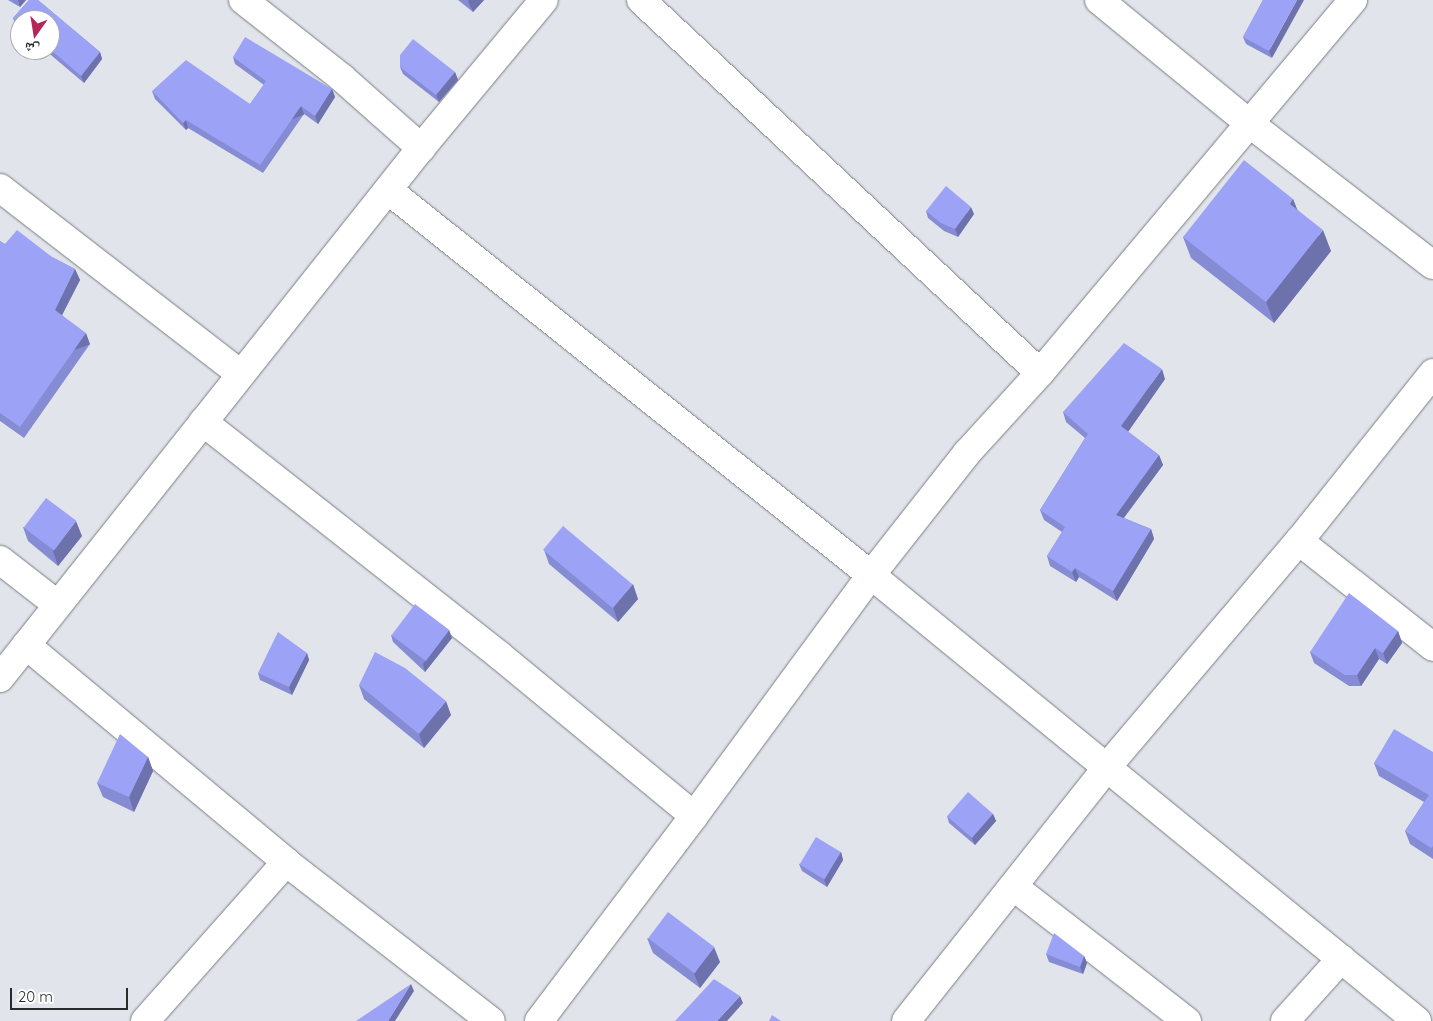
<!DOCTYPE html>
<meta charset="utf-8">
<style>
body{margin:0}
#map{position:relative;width:1433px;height:1021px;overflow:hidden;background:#e1e5eb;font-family:Quicksand,"Noto Naskh Arabic",sans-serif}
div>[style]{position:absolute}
.roads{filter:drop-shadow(0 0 1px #7a7d83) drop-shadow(0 0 1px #7a7d83)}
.minor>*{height:28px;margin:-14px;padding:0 14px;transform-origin:14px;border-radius:14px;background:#fff}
.wall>*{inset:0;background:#868cd4}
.shaded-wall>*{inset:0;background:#6d72ac;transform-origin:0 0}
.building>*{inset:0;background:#9ca3f6;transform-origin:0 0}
span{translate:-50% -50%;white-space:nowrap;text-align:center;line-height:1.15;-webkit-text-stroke:5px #fff;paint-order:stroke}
.north{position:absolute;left:10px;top:10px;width:50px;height:50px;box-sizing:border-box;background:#fff;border:1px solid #a9aaab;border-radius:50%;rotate:193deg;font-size:14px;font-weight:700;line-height:20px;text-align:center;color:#282a2c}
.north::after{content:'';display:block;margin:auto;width:18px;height:22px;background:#b4265a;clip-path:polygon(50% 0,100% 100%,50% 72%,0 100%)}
.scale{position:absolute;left:10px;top:988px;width:118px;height:22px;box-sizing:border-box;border:2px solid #282a2c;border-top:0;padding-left:6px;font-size:15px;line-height:18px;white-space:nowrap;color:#282a2c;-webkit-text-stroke:4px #fff;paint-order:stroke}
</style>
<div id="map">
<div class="roads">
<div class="minor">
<div style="left:243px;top:0;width:126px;rotate:38.2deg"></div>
<div style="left:342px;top:78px;width:106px;rotate:41.5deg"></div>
<div style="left:641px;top:0;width:546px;rotate:43.07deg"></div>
<div style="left:1040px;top:373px;width:108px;rotate:132.4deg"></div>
<div style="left:967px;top:453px;width:155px;rotate:128.2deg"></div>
<div style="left:871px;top:575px;width:299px;rotate:126.3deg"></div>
<div style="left:1099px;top:0;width:194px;rotate:39.4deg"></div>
<div style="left:1249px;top:123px;width:232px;rotate:37.7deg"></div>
<div style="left:0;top:188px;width:304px;rotate:37.7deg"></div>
<div style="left:388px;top:190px;width:618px;rotate:38.56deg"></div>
<div style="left:871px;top:575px;width:705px;rotate:39.24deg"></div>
<div style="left:1040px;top:373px;width:487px;rotate:-50deg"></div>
<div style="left:203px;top:422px;width:377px;rotate:38.2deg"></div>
<div style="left:499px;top:655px;width:253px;rotate:39.5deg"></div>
<div style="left:694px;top:816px;width:257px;rotate:127.1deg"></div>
<div style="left:1299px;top:541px;width:171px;rotate:38.3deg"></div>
<div style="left:0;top:560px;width:73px;rotate:37.8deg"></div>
<div style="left:26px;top:645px;width:339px;rotate:39.8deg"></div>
<div style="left:286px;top:862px;width:259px;rotate:37.8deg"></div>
<div style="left:0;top:678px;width:677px;rotate:-51.54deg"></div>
<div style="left:421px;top:148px;width:192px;rotate:-50.3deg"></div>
<div style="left:1014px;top:887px;width:219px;rotate:37.8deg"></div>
<div style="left:145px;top:1021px;width:213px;rotate:-48.4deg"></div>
<div style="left:906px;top:1021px;width:324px;rotate:-51.6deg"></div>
<div style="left:1107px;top:767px;width:297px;rotate:-49.7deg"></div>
<div style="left:1299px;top:541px;width:215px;rotate:-51.4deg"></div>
<div style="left:1285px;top:1021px;width:84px;rotate:-47.9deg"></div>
</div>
</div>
<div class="wall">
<div style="clip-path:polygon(8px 0,26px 0,20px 7px)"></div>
<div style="clip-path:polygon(29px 0,38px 0,100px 52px,102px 59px,84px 83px,45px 50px,50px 50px,50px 20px,20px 20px,20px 29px,16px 26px,13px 18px)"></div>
<div style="clip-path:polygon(458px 0,484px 0,473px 12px)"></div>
<div style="clip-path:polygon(1263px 0,1272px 58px,1246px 44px,1243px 37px)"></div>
<div style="clip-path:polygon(233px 57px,332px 89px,335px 97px,318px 124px,304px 114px,263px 173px,188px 128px,186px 130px,155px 99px,152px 91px,250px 104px,264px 85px,235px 64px)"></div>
<div style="clip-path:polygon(400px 67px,455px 72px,458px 80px,439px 102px,403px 74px)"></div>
<div style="clip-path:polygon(1293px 199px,1297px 209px,1331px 251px,1274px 323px,1191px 258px,1183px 237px)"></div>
<div style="clip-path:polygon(926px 211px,974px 214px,958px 237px,944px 231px,928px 218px)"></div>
<div style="clip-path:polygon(0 241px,5px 244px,52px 257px,75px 269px,80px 280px,62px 315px,90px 344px,24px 438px,0 421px)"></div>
<div style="clip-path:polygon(1165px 379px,1128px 432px,1159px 455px,1163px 465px,1124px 518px,1151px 529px,1154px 539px,1117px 601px,1079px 577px,1076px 582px,1050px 566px,1047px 556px,1062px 532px,1044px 520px,1040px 510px,1085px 438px,1066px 422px,1063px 412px)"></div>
<div style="clip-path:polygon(23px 527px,82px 536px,58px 566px,28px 541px)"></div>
<div style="clip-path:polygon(544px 550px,638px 599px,618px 622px,549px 564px)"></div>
<div style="clip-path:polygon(449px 630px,452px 638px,425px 672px,393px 642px,391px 635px)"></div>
<div style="clip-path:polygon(1398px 631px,1402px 643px,1387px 664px,1379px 659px,1361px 686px,1349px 686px,1314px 663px,1310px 652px)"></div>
<div style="clip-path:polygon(307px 653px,309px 660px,292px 695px,260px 680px,258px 673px)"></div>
<div style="clip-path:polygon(359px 685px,451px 715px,424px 748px,364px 699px)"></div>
<div style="clip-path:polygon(1433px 752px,1433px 859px,1410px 844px,1405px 831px,1424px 802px,1379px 776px,1374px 763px)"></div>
<div style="clip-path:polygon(148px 757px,153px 771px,134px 812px,103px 797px,97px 783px)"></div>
<div style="clip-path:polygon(993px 814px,996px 821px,975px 845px,949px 823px,947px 816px)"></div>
<div style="clip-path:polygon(841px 852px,843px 860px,827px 887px,802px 871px,799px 864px)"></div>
<div style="clip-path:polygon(647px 938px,720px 962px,700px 988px,653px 953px)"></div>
<div style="clip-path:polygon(1046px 954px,1084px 956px,1087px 963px,1083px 974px,1049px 962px)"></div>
</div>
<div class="shaded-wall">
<div style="clip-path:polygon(18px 0,26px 0,20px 7px)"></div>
<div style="clip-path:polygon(469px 0,484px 0,473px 12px,468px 1px)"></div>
<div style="clip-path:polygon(1297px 0,1304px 0,1272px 58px,1269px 51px)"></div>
<div style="clip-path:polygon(100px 52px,102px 59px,84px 83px,81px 76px)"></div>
<div style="clip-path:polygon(455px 72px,458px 80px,439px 102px,436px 95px)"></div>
<div style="clip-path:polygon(332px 89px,335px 97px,318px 124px,315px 116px)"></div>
<div style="left:301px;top:106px;width:9px;height:72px;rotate:69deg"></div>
<div style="clip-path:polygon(186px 120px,188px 128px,186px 130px,183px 123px)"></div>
<div style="clip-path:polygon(1293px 199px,1301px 220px,1290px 204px)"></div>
<div style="clip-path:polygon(971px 207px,974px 214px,958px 237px,955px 229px)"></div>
<div style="clip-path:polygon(1323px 230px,1331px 251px,1274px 323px,1266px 302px)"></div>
<div style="clip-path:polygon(75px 269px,80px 280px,59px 321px,55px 310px)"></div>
<div style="left:86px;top:333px;width:12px;height:115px;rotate:70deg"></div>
<div style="clip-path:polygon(1162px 369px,1165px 379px,1125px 436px,1121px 426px)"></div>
<div style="clip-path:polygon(1159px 455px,1163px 465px,1119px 524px,1116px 515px)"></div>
<div style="clip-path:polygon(76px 521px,82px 536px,58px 566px,53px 551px)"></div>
<div style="clip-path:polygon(1151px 529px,1154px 539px,1117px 601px,1113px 591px)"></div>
<div style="clip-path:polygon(1075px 568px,1079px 577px,1076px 582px,1072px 572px)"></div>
<div style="clip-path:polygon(633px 584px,638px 599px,618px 622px,613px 607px)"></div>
<div style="clip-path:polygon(449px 630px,452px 638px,425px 672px,423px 664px)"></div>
<div style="clip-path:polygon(1398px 631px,1402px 643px,1387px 664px,1383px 653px)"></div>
<div style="clip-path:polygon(1375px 648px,1379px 659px,1361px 686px,1357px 675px)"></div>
<div style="clip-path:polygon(307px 653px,309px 660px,292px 695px,289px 687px)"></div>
<div style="clip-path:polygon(446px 701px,451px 715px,424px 748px,419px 734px)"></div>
<div style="clip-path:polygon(148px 757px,153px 771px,134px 812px,129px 797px)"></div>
<div style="clip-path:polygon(993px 814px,996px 821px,975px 845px,972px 838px)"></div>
<div style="clip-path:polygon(841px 852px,843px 860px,827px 887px,824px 880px)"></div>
<div style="clip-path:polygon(714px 947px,720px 962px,700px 988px,694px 974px)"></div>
<div style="clip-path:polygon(1084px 956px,1087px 963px,1083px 974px,1080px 967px)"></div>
<div style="clip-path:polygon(411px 984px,414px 991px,395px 1021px,388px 1021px)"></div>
<div style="clip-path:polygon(740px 996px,743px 1003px,727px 1021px,717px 1021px)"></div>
</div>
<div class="building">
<div style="clip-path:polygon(29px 0,38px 0,100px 52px,81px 76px,50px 49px,50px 20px,20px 20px,20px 24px,13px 18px)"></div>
<div style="clip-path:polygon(1263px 0,1297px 0,1269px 51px,1243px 37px)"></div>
<div style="clip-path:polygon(245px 37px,332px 89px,315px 116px,301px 106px,260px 165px,186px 120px,183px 123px,152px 91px,186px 60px,250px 104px,266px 81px,233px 57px)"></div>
<div style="clip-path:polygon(413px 39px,455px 72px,436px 95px,400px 67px,400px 55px)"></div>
<div style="clip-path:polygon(1244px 160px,1293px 199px,1290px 204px,1323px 230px,1266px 302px,1183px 237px)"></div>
<div style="clip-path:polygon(946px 186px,971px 207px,955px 229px,941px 223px,926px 211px)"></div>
<div style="clip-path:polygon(17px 230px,52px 257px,75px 269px,55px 310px,86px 333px,20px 427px,0 413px,0 241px,5px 244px)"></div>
<div style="clip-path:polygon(1124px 343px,1162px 369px,1121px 426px,1159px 455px,1116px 515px,1151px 529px,1113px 591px,1075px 568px,1072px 572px,1047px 556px,1065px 527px,1040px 510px,1088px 434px,1063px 412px)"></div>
<div style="left:46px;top:498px;width:38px;height:37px;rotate:37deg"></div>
<div style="left:563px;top:526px;width:91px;height:31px;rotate:40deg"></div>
<div style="clip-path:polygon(1349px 593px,1398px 631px,1383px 653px,1375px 648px,1357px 675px,1345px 675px,1310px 652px)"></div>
<div style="left:415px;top:604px;width:43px;height:39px;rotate:37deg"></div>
<div style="clip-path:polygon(278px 632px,307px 653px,289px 687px,258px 673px)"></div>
<div style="clip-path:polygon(375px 652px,405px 668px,446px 701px,419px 734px,359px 685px)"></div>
<div style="clip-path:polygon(1394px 729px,1433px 752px,1433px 846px,1431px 848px,1405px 831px,1429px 795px,1374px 763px)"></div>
<div style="clip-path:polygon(120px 734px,148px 757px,129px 797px,97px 783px)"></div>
<div style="left:968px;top:792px;width:33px;height:32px;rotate:41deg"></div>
<div style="left:816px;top:837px;width:29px;height:32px;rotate:31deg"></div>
<div style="left:668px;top:912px;width:58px;height:33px;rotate:37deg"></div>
<div style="clip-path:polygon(1054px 933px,1084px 956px,1080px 967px,1046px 954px)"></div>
<div style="clip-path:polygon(714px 979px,740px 996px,717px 1021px,675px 1021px)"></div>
<div style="clip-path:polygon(411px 984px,388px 1021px,356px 1021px)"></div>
<div style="clip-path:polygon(772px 1015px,781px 1021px,769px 1021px)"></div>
</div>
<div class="north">ش</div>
<div class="scale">20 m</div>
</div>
